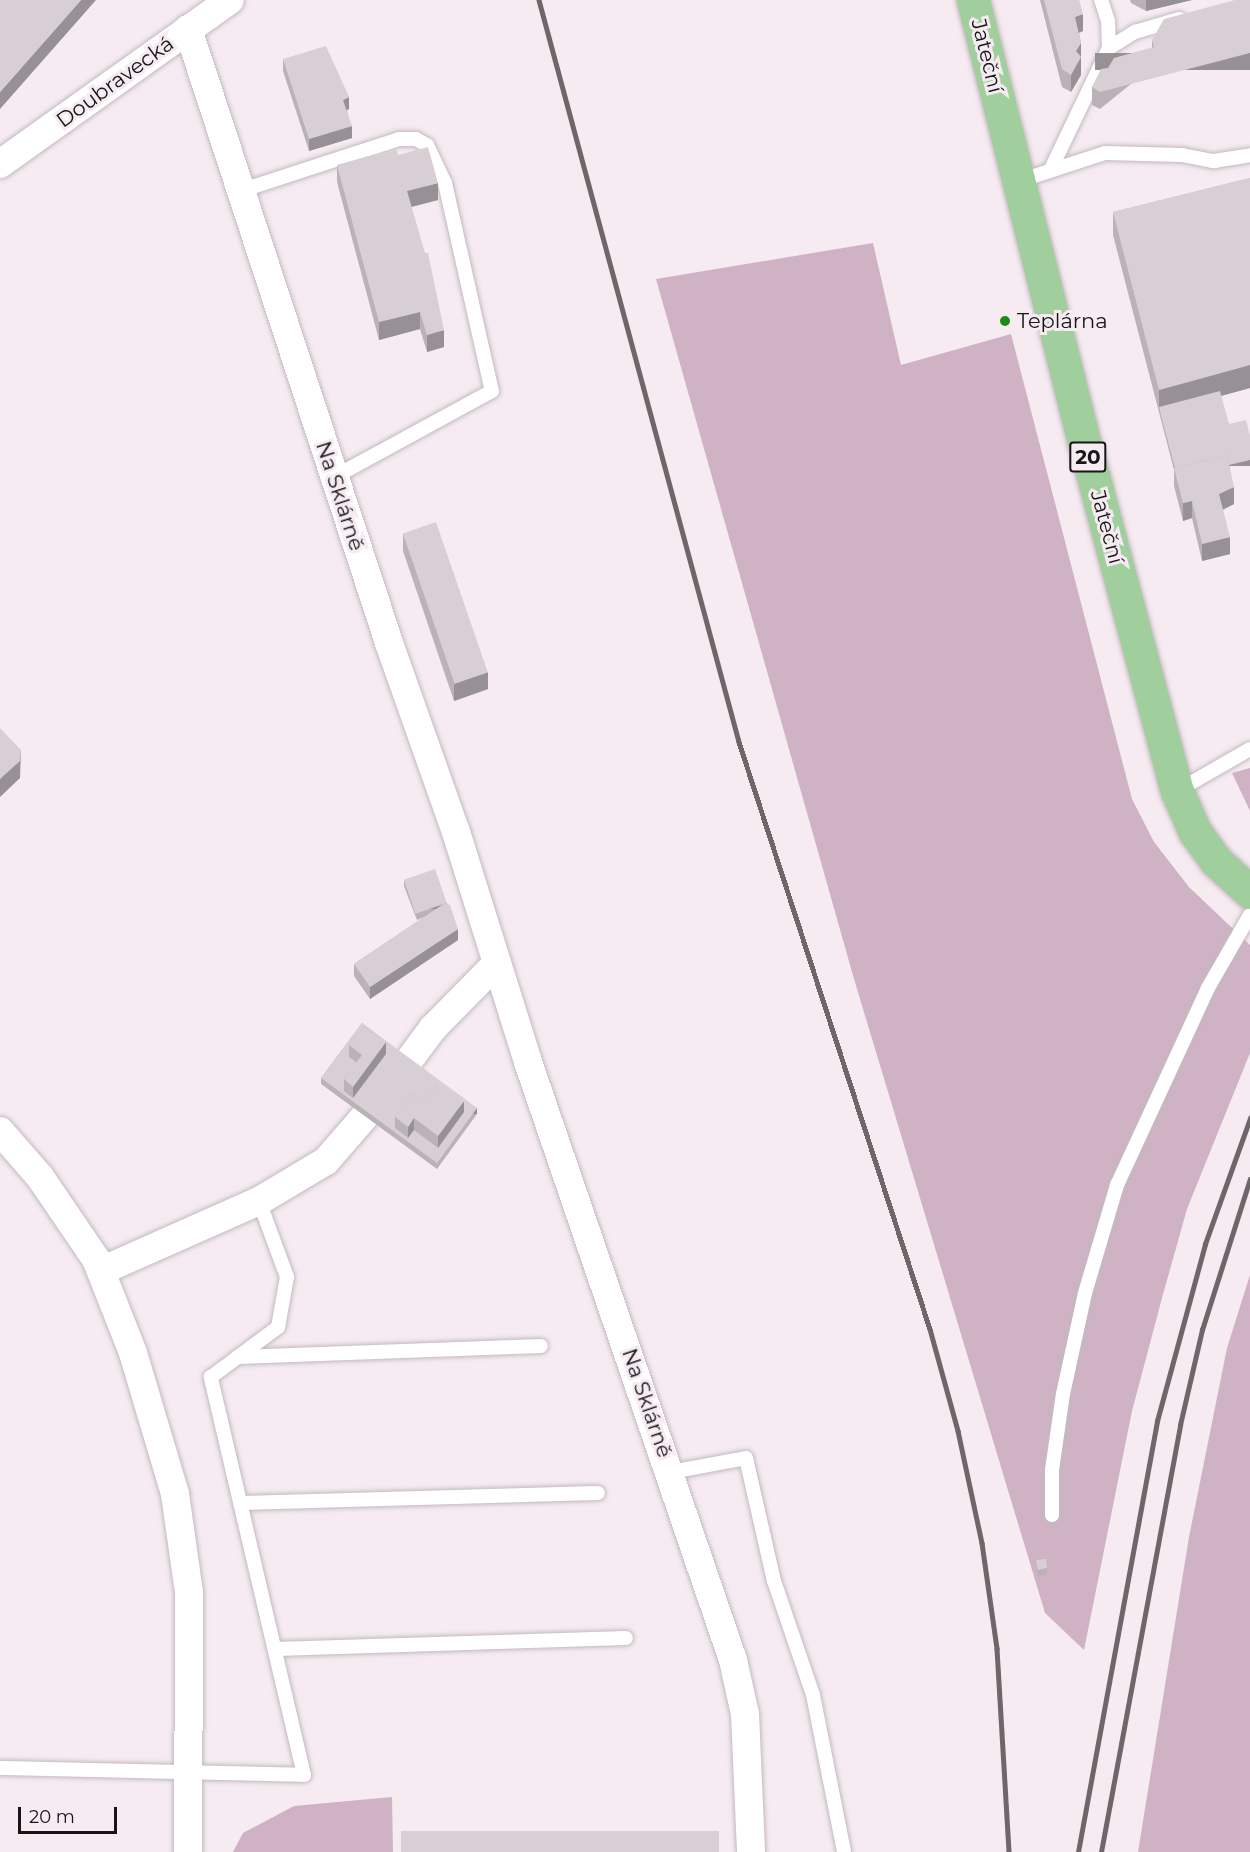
<!DOCTYPE html>
<meta charset="utf-8">
<style>
body{margin:0}
#map{position:relative;width:1250px;height:1852px;overflow:hidden;background:#f5ebf1;font-family:Montserrat,sans-serif}
div>[style]{position:absolute}
.green>*{inset:0;background:#cfb3c5}
.roads{filter:drop-shadow(0 0 2px #c3b9bf) drop-shadow(0 0 2px #c3b9bf)}
.service>*{height:14px;margin:-7px;padding:0 7px;transform-origin:7px;border-radius:7px;background:#fff}
.minor>*{height:28px;margin:-14px;padding:0 14px;transform-origin:14px;border-radius:14px;background:#fff}
.primary>*{height:33px;margin:-16.5px;padding:0 16.5px;transform-origin:16.5px;border-radius:16.5px;background:#a0ce9d}
.rail>*{height:4.5px;margin:-2.25px;padding:0 2.25px;transform-origin:2.25px;border-radius:2.25px;background:#6d676a}
.wall>*{inset:0;background:#bab2b7}
.shaded-wall>*{inset:0;background:#979195;transform-origin:0 0}
.building>*{inset:0;background:#d8cfd5;transform-origin:0 0}
.dots>*{width:16px;height:16px;translate:-50% -50%;box-sizing:border-box;border:3px solid #f5ebf1;border-radius:50%}
span{translate:-50% -50%;white-space:nowrap;text-align:center;line-height:1.15;-webkit-text-stroke:6px #f5ebf1;paint-order:stroke}
.shield-label span{padding:2px 4px;background:#f5ebf1;border:2px solid;border-radius:4px;-webkit-text-stroke-width:0}
.shield-label{font-size:20px;color:#181517;font-weight:700}
.street-label{font-size:21px;color:#181517}
.poi-label{font-size:21px;color:#181517}
.left{translate:0 -50%;text-align:left}
.scale{position:absolute;left:18px;top:1807px;width:99px;height:27px;box-sizing:border-box;border:3px solid #181517;border-top:0;padding-left:8px;font-size:18px;line-height:21px;white-space:nowrap;color:#181517;-webkit-text-stroke:4px #f5ebf1;paint-order:stroke}
</style>
<div id="map">
<div class="green">
<div style="clip-path:polygon(873px 243px,901px 365px,1011px 334px,1132px 799px,1154px 842px,1189px 887px,1250px 945px,1250px 1053px,1187px 1209px,1162px 1298px,1132px 1411px,1084px 1650px,1045px 1613px,854px 979px,656px 279px)"></div>
<div style="clip-path:polygon(1250px 768px,1250px 811px,1232px 773px)"></div>
<div style="clip-path:polygon(1250px 1275px,1250px 1852px,1138px 1852px,1189px 1537px,1227px 1348px)"></div>
<div style="clip-path:polygon(392px 1797px,393px 1852px,233px 1852px,243px 1833px,294px 1806px)"></div>
</div>
<div class="roads">
<div class="service">
<div style="left:1109px;top:48px;width:31px;rotate:-32deg"></div>
<div style="left:1135px;top:32px;width:46px;rotate:-16.5deg"></div>
<div style="left:1050px;top:171px;width:136px;rotate:-64.4deg"></div>
<div style="left:1109px;top:48px;width:27px;rotate:-92deg"></div>
<div style="left:1108px;top:21px;width:22px;rotate:-108deg"></div>
<div style="left:1019px;top:181px;width:90px;rotate:-18deg"></div>
<div style="left:1105px;top:153px;width:77px;rotate:1.5deg"></div>
<div style="left:1182px;top:155px;width:33px;rotate:11deg"></div>
<div style="left:1214px;top:161px;width:36px;rotate:-9deg"></div>
<div style="left:240px;top:191px;width:167px;rotate:-18.1deg"></div>
<div style="left:399px;top:139px;width:17px"></div>
<div style="left:416px;top:139px;width:13px;rotate:29deg"></div>
<div style="left:427px;top:145px;width:42px;rotate:64.7deg"></div>
<div style="left:445px;top:183px;width:213px;rotate:77.3deg"></div>
<div style="left:492px;top:391px;width:180px;rotate:151.4deg"></div>
<div style="left:1177px;top:791px;width:84px;rotate:-29.9deg"></div>
<div style="left:238px;top:1357px;width:303px;rotate:-2.1deg"></div>
<div style="left:671px;top:1472px;width:76px;rotate:-10.6deg"></div>
<div style="left:746px;top:1458px;width:126px;rotate:77.2deg"></div>
<div style="left:774px;top:1581px;width:120px;rotate:71.1deg"></div>
<div style="left:813px;top:1695px;width:160px;rotate:78.8deg"></div>
<div style="left:240px;top:1503px;width:358px;rotate:-1.6deg"></div>
<div style="left:1052px;top:1515px;width:45px;rotate:-90deg"></div>
<div style="left:1052px;top:1470px;width:77px;rotate:-81.8deg"></div>
<div style="left:1063px;top:1394px;width:103px;rotate:-77.7deg"></div>
<div style="left:1085px;top:1293px;width:113px;rotate:-73.5deg"></div>
<div style="left:1117px;top:1185px;width:217px;rotate:-65.2deg"></div>
<div style="left:1208px;top:988px;width:84px;rotate:-60.1deg"></div>
<div style="left:275px;top:1649px;width:351px;rotate:-1.8deg"></div>
<div style="left:0;top:1768px;width:304px;rotate:1.3deg"></div>
<div style="left:304px;top:1775px;width:409px;rotate:-103.2deg"></div>
<div style="left:211px;top:1377px;width:84px;rotate:-36.7deg"></div>
<div style="left:278px;top:1327px;width:51px;rotate:-79.8deg"></div>
<div style="left:287px;top:1277px;width:81px;rotate:-110.2deg"></div>
</div>
<div class="minor">
<div style="left:188px;top:29px;width:646px;rotate:71.87deg"></div>
<div style="left:389px;top:643px;width:201px;rotate:70.5deg"></div>
<div style="left:456px;top:832px;width:241px;rotate:72.6deg"></div>
<div style="left:528px;top:1062px;width:632px;rotate:71.08deg"></div>
<div style="left:733px;top:1660px;width:55px;rotate:77.5deg"></div>
<div style="left:745px;top:1714px;width:138px;rotate:87.5deg"></div>
<div style="left:0;top:164px;width:282px;rotate:-35.5deg"></div>
<div style="left:407px;top:1063px;width:44px;rotate:-53.4deg"></div>
<div style="left:433px;top:1028px;width:91px;rotate:-45.4deg"></div>
<div style="left:0;top:1131px;width:61px;rotate:49deg"></div>
<div style="left:40px;top:1177px;width:99px;rotate:55.7deg"></div>
<div style="left:96px;top:1259px;width:101px;rotate:68.5deg"></div>
<div style="left:133px;top:1353px;width:147px;rotate:73.4deg"></div>
<div style="left:175px;top:1494px;width:99px;rotate:81.9deg"></div>
<div style="left:189px;top:1592px;width:260px;rotate:90.2deg"></div>
<div style="left:101px;top:1271px;width:173px;rotate:-23.9deg"></div>
<div style="left:259px;top:1201px;width:78px;rotate:-30.8deg"></div>
<div style="left:326px;top:1161px;width:60px;rotate:-49.1deg"></div>
</div>
<div class="primary">
<div style="left:973px;top:0;width:456px;rotate:75.9deg"></div>
<div style="left:1084px;top:442px;width:361px;rotate:75.1deg"></div>
<div style="left:1177px;top:791px;width:45px;rotate:66.3deg"></div>
<div style="left:1195px;top:832px;width:36px;rotate:54deg"></div>
<div style="left:1216px;top:861px;width:46px;rotate:42.4deg"></div>
</div>
</div>
<div class="rail">
<div style="left:539px;top:0;width:768px;rotate:74.91deg"></div>
<div style="left:739px;top:742px;width:617px;rotate:71.98deg"></div>
<div style="left:930px;top:1329px;width:106px;rotate:74.6deg"></div>
<div style="left:958px;top:1431px;width:115px;rotate:77.9deg"></div>
<div style="left:982px;top:1543px;width:107px;rotate:81.9deg"></div>
<div style="left:997px;top:1649px;width:203px;rotate:86.6deg"></div>
<div style="left:1078px;top:1852px;width:438px;rotate:-79.6deg"></div>
<div style="left:1157px;top:1421px;width:183px;rotate:-74.8deg"></div>
<div style="left:1205px;top:1244px;width:134px;rotate:-70.3deg"></div>
<div style="left:1101px;top:1852px;width:434px;rotate:-79.5deg"></div>
<div style="left:1180px;top:1425px;width:98px;rotate:-77deg"></div>
<div style="left:1202px;top:1330px;width:158px;rotate:-72.4deg"></div>
</div>
<div class="wall">
<div style="clip-path:polygon(1040px 0,1079px 0,1083px 31px,1079px 33px,1081px 43px,1081px 75px,1071px 92px,1062px 87px)"></div>
<div style="clip-path:polygon(1130px 0,1192px 0,1146px 11px,1131px 3px)"></div>
<div style="clip-path:polygon(1235px 0,1100px 109px,1092px 105px,1092px 87px,1108px 68px,1152px 48px,1152px 40px)"></div>
<div style="clip-path:polygon(283px 59px,349px 109px,347px 110px,352px 138px,309px 151px,283px 71px)"></div>
<div style="clip-path:polygon(398px 155px,438px 200px,411px 207px,444px 347px,427px 352px,420px 329px,379px 340px,337px 182px,337px 165px)"></div>
<div style="clip-path:polygon(1250px 178px,1250px 388px,1221px 396px,1234px 504px,1223px 510px,1230px 554px,1202px 561px,1192px 518px,1183px 521px,1174px 486px,1174px 470px,1113px 235px,1113px 212px)"></div>
<div style="clip-path:polygon(403px 533px,488px 689px,454px 701px,403px 551px)"></div>
<div style="clip-path:polygon(404px 880px,447px 904px,458px 940px,370px 999px,354px 976px,354px 964px,424px 917px,417px 920px,404px 886px)"></div>
<div style="clip-path:polygon(362px 1023px,477px 1114px,437px 1169px,321px 1084px,321px 1078px)"></div>
<div style="clip-path:polygon(1036px 1560px,1047px 1568px,1047px 1574px,1038px 1576px)"></div>
</div>
<div class="shaded-wall">
<div style="clip-path:polygon(81px 0,96px 0,0 109px,0 92px)"></div>
<div style="clip-path:polygon(1146px 0,1192px 0,1146px 11px)"></div>
<div style="clip-path:polygon(1083px 14px,1083px 31px,1075px 34px,1075px 17px)"></div>
<div style="clip-path:polygon(1081px 43px,1081px 75px,1071px 92px,1071px 75px,1076px 51px)"></div>
<div style="left:1250px;top:53px;width:17px;height:155px;rotate:90deg"></div>
<div style="clip-path:polygon(349px 97px,349px 109px,343px 112px,343px 100px)"></div>
<div style="clip-path:polygon(352px 126px,352px 138px,309px 151px,309px 139px)"></div>
<div style="clip-path:polygon(438px 183px,438px 200px,407px 208px,407px 191px)"></div>
<div style="clip-path:polygon(420px 312px,420px 329px,379px 340px,379px 322px)"></div>
<div style="clip-path:polygon(444px 330px,444px 347px,427px 352px,427px 335px)"></div>
<div style="clip-path:polygon(1250px 365px,1250px 388px,1161px 412px,1159px 407px,1159px 390px)"></div>
<div style="left:1250px;top:460px;width:6px;height:74px;rotate:90deg"></div>
<div style="clip-path:polygon(1234px 487px,1234px 504px,1219px 511px,1219px 494px)"></div>
<div style="clip-path:polygon(1192px 501px,1192px 518px,1183px 521px,1183px 503px)"></div>
<div style="clip-path:polygon(1230px 537px,1230px 554px,1202px 561px,1202px 544px)"></div>
<div style="clip-path:polygon(488px 672px,488px 689px,454px 701px,454px 684px)"></div>
<div style="clip-path:polygon(21px 750px,20px 778px,0 797px,0 779px)"></div>
<div style="left:447px;top:903px;width:6px;height:32px;rotate:90deg"></div>
<div style="clip-path:polygon(458px 929px,458px 940px,370px 999px,370px 987px)"></div>
<div style="clip-path:polygon(386px 1042px,386px 1060px,353px 1102px,353px 1087px)"></div>
<div style="clip-path:polygon(464px 1101px,464px 1118px,438px 1154px,438px 1136px)"></div>
<div style="left:477px;top:1108px;width:6px;height:68px;rotate:90deg"></div>
<div style="clip-path:polygon(414px 1118px,414px 1136px,408px 1142px,408px 1127px)"></div>
</div>
<div class="building">
<div style="clip-path:polygon(0 0,81px 0,0 92px)"></div>
<div style="clip-path:polygon(1044px 0,1079px 0,1083px 14px,1075px 17px,1081px 43px,1076px 51px,1081px 57px,1071px 75px,1062px 69px)"></div>
<div style="clip-path:polygon(1235px 0,1250px 0,1250px 53px,1100px 92px,1092px 87px,1101px 69px,1108px 68px,1114px 58px,1154px 47px,1152px 40px,1164px 19px)"></div>
<div style="clip-path:polygon(326px 46px,349px 97px,343px 100px,352px 126px,309px 139px,283px 59px)"></div>
<div style="clip-path:polygon(428px 147px,438px 183px,407px 191px,425px 253px,428px 253px,444px 330px,427px 335px,420px 312px,379px 322px,337px 165px,396px 148px,398px 155px)"></div>
<div style="clip-path:polygon(1250px 178px,1250px 365px,1159px 390px,1113px 212px)"></div>
<div style="clip-path:polygon(1220px 391px,1229px 424px,1246px 420px,1250px 436px,1250px 460px,1229px 465px,1227px 455px,1175px 468px,1159px 407px)"></div>
<div style="clip-path:polygon(1227px 455px,1234px 487px,1219px 494px,1230px 537px,1202px 544px,1192px 501px,1183px 503px,1174px 468px)"></div>
<div style="left:436px;top:522px;width:159px;height:35px;rotate:71deg"></div>
<div style="clip-path:polygon(0 728px,21px 750px,20px 761px,0 779px)"></div>
<div style="left:435px;top:869px;width:36px;height:33px;rotate:71deg"></div>
<div style="clip-path:polygon(445px 903px,450px 905px,458px 929px,370px 987px,354px 964px)"></div>
<div style="clip-path:polygon(evenodd,362px 1023px,477px 1108px,437px 1163px,321px 1078px,362px 1023px,364px 1026px,386px 1042px,386px 1054px,353px 1098px,344px 1091px,344px 1079px,357px 1063px,349px 1057px,349px 1045px,364px 1026px,362px 1023px,439px 1082px,464px 1101px,464px 1112px,438px 1148px,414px 1130px,408px 1138px,395px 1128px,395px 1117px,413px 1092px,424px 1102px,439px 1082px)"></div>
<div style="clip-path:polygon(364px 1026px,386px 1042px,353px 1087px,344px 1079px,362px 1055px,349px 1045px)"></div>
<div style="clip-path:polygon(439px 1082px,464px 1101px,438px 1136px,414px 1118px,408px 1127px,395px 1117px,413px 1092px,424px 1102px)"></div>
<div style="clip-path:polygon(1046px 1559px,1047px 1568px,1038px 1570px,1036px 1560px)"></div>
<div style="left:401px;top:1831px;width:318px;height:21px"></div>
</div>
<div class="dots">
<div style="left:1005px;top:321px;background:#188c12"></div>
</div>
<div class="shield-label">
<span style="left:1088px;top:457px">20</span>
</div>
<div class="street-label">
<span style="left:987px;top:56px;rotate:76deg">Jateční</span>
<span style="left:115px;top:82px;rotate:-36deg">Doubravecká</span>
<span style="left:340px;top:496px;rotate:72deg">Na Sklárně</span>
<span style="left:1107px;top:527px;rotate:75deg">Jateční</span>
<span style="left:647px;top:1403px;rotate:71deg">Na Sklárně</span>
</div>
<div class="poi-label">
<span class="left" style="left:1017px;top:321px">Teplárna</span>
</div>
<div class="scale">20 m</div>
</div>
